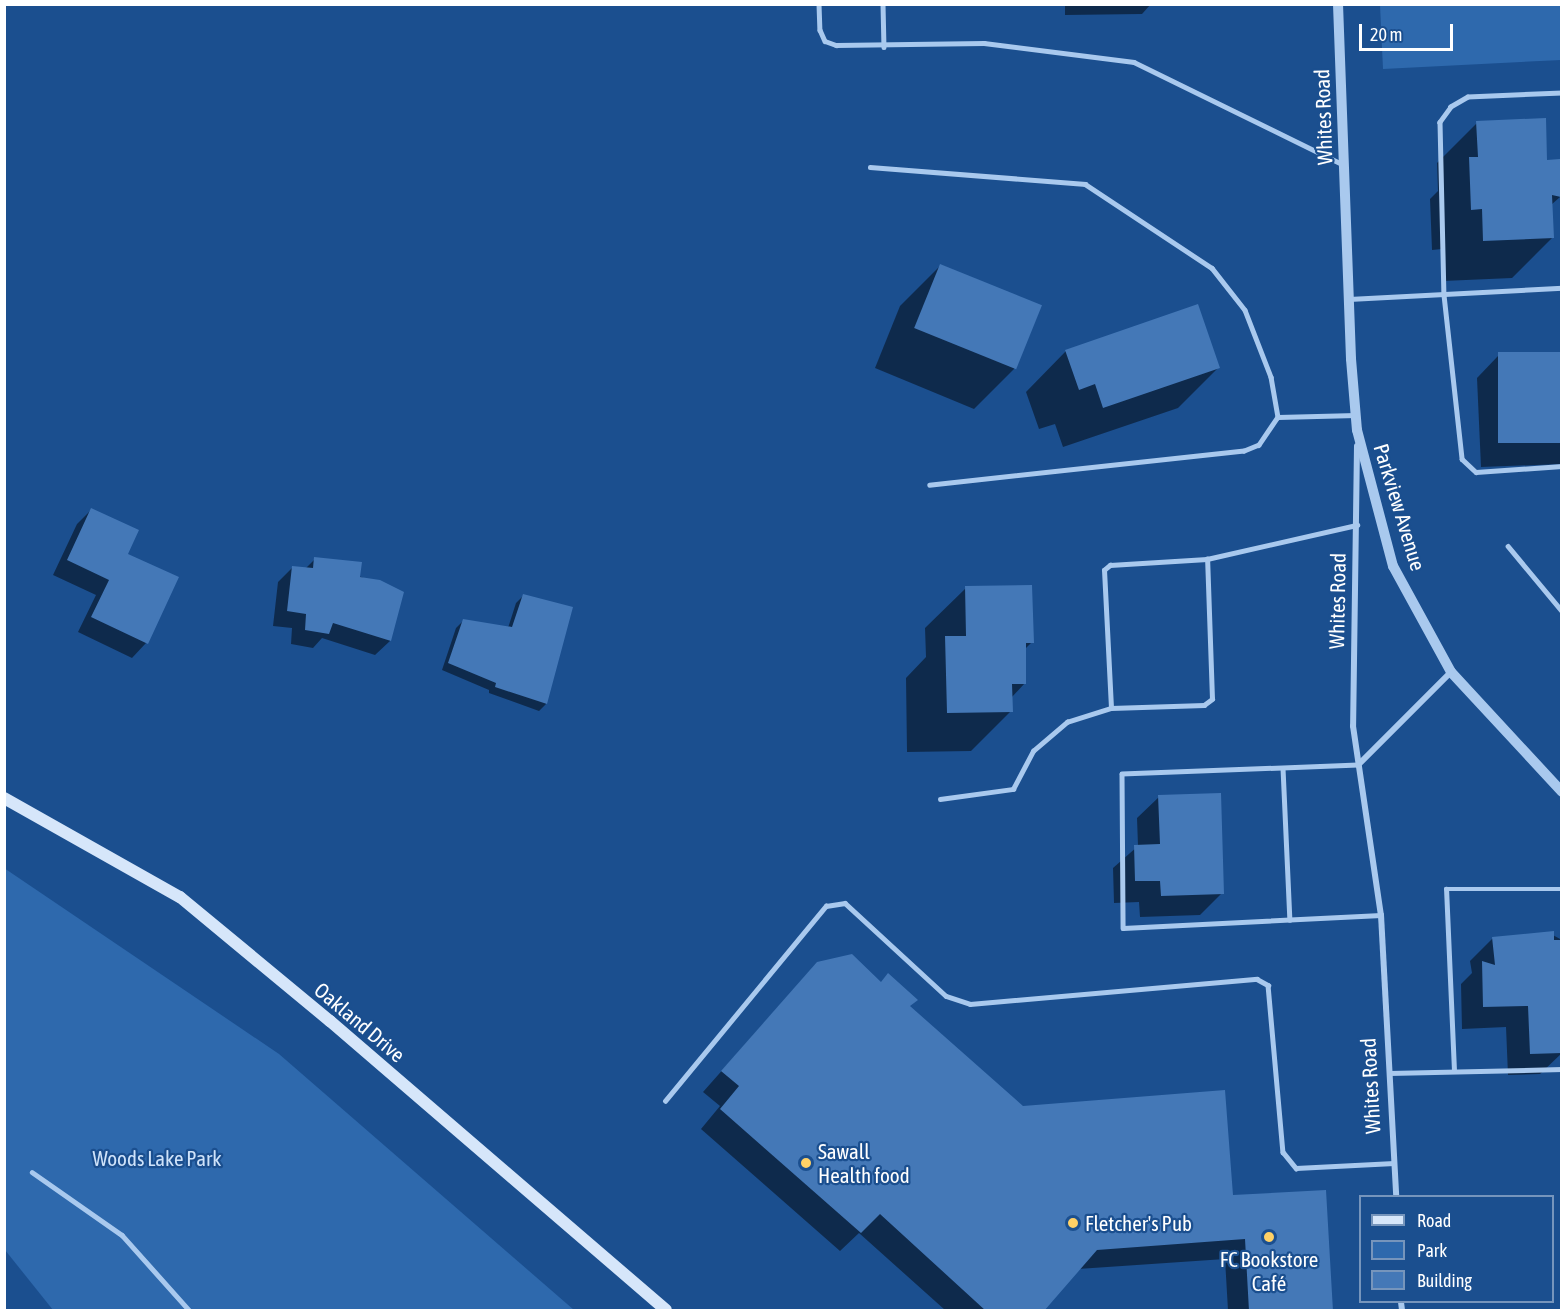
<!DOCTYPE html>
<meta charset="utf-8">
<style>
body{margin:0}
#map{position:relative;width:1566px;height:1315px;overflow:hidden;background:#1b4f8f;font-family:"Asap Condensed",sans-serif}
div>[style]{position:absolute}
.green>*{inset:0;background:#2e69ad}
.shadow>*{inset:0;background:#0007}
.building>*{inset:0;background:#4478b7;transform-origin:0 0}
.service>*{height:4.5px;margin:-2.25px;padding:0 2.25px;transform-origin:2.25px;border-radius:2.25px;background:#a9c9ee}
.minor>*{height:6px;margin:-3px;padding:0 3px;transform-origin:3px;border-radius:3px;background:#a9c9ee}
.tertiary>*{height:10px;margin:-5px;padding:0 5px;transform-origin:5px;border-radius:5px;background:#a9c9ee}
.secondary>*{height:12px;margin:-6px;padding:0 6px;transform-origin:6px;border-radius:6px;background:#d6e6fa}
.dots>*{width:16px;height:16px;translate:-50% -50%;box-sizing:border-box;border:3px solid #1b4f8f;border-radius:50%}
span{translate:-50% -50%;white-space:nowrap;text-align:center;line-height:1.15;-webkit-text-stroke:4.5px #1b4f8f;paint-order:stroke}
.street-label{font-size:21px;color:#fff}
.poi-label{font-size:21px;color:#fff}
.left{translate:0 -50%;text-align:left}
.park-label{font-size:21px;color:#cfe3fa}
.frame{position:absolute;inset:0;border:6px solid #fff;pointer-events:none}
.legend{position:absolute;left:1359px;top:1195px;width:195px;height:108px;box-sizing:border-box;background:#1b4f8f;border:2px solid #7695bc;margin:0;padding:8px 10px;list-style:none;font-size:18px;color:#fff}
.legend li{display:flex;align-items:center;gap:12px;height:30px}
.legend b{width:30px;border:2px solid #7695bc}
.scale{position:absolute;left:1359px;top:24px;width:94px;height:27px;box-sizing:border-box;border:3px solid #fff;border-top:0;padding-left:8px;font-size:18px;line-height:21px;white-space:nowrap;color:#fff;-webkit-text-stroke:4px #1b4f8f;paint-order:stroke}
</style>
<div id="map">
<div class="green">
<div style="clip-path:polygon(1380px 5px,1561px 5px,1561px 60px,1383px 69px)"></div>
<div style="clip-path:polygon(4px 868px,279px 1054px,574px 1310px,53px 1310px,5px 1250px)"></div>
</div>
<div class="shadow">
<div style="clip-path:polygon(1065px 4px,1151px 4px,1142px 14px,1065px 15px)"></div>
<div style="clip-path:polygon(1477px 123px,1546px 161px,1560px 197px,1551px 205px,1553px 237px,1512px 278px,1443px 281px,1442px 249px,1432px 250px,1430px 199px,1438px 191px,1437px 163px)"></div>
<div style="clip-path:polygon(941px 265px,1040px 306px,1014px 369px,974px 409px,875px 368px,900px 306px)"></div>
<div style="clip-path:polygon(1066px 351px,1218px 368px,1178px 408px,1063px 447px,1055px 424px,1039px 429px,1026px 392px)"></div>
<div style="clip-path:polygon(1562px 353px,1562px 464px,1481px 467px,1477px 378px,1498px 356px)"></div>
<div style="clip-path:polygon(92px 509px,126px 554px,146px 643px,132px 658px,78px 632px,96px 595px,53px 575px,77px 524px)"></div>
<div style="clip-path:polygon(315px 559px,402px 593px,390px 641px,375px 655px,322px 638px,313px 648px,291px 644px,292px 628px,273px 626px,278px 582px,292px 568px,305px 569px)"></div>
<div style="clip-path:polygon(966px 588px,1032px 642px,1024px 650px,1025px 683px,1011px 698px,1011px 711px,971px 751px,907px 752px,906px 678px,926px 657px,925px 628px)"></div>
<div style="clip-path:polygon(523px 596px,546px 704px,539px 711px,489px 693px,489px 690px,442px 670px,456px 628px,463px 621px,508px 628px,516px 603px)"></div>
<div style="clip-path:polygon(1159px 797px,1222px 893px,1200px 915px,1140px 917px,1139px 902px,1114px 903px,1113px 868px,1138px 846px,1137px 818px)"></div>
<div style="clip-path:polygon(1549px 933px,1562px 940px,1562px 1053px,1540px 1074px,1508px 1075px,1506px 1027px,1462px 1029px,1461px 984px,1472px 973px,1470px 961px,1492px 939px)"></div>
<div style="clip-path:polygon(817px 963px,880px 984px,1023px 1107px,1231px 1197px,1331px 1310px,1228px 1310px,1225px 1259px,1078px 1269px,1042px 1310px,945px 1310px,859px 1233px,840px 1251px,701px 1129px,720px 1106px,703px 1092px)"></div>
</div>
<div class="building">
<div style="clip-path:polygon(1546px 118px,1547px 160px,1560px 159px,1561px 197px,1552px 195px,1554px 238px,1483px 241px,1482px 209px,1471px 210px,1469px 157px,1478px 157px,1476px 121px)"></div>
<div style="left:940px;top:264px;width:110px;height:69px;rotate:22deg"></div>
<div style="clip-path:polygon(1198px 304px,1220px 368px,1103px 408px,1095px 384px,1079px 390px,1065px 350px)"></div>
<div style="left:1562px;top:352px;width:91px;height:64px;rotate:90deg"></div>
<div style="clip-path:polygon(91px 508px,139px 530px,128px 554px,179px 577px,148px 644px,91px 617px,109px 580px,67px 560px)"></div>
<div style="clip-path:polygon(314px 557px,362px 562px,360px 577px,380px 580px,404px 592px,391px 641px,333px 623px,329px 634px,305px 630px,306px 614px,287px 611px,292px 566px,313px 568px)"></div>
<div style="clip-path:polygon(1032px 585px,1034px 643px,1026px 643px,1026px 684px,1012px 684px,1013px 712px,947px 713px,945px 636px,966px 636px,965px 586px)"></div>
<div style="clip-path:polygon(523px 594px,573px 607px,547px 704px,495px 687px,496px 683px,448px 663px,463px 619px,512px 627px)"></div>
<div style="clip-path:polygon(1221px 793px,1224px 894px,1161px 896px,1160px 881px,1135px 881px,1134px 845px,1160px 844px,1158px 795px)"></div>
<div style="clip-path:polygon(1554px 931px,1554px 940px,1562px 940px,1562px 1053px,1530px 1054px,1528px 1006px,1483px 1007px,1482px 961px,1495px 965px,1492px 937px)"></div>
<div style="clip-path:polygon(852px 954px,881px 982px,888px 973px,918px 1000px,910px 1006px,1023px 1106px,1225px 1090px,1233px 1195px,1326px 1190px,1333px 1311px,1249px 1311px,1245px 1239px,1097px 1250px,1044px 1311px,986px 1311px,880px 1214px,861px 1233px,720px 1109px,739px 1086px,721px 1071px,817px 962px)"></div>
</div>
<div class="service">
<div style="left:819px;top:4px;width:26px;rotate:88deg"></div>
<div style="left:820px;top:30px;width:12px;rotate:66deg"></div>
<div style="left:825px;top:41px;width:12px;rotate:20deg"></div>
<div style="left:836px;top:45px;width:148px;rotate:-0.8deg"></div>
<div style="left:984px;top:43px;width:151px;rotate:7.2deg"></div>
<div style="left:1134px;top:62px;width:234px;rotate:26.1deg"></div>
<div style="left:883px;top:4px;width:43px;rotate:88.7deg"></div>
<div style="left:1562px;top:93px;width:94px;rotate:177.6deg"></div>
<div style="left:1468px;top:97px;width:20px;rotate:150deg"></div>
<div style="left:1451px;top:107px;width:19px;rotate:126deg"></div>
<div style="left:1440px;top:122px;width:173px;rotate:88.7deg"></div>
<div style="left:1444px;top:295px;width:165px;rotate:83.7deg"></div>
<div style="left:1462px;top:459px;width:19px;rotate:43deg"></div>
<div style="left:1476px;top:472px;width:86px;rotate:-4deg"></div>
<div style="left:870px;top:167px;width:216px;rotate:4.5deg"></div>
<div style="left:1085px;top:184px;width:152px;rotate:33.5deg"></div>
<div style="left:1212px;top:268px;width:53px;rotate:51.8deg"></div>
<div style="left:1245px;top:310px;width:72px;rotate:68.8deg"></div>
<div style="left:1271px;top:377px;width:41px;rotate:80.1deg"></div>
<div style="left:1278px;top:417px;width:34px;rotate:124deg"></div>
<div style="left:1259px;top:445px;width:16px;rotate:158deg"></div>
<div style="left:1244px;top:451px;width:316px;rotate:173.8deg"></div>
<div style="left:1349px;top:299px;width:213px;rotate:-3deg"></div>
<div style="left:1278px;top:417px;width:78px;rotate:-1.5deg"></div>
<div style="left:1508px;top:546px;width:85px;rotate:50.3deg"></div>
<div style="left:1111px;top:708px;width:138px;rotate:-92.9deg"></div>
<div style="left:1104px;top:570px;width:8px;rotate:-40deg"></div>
<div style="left:1110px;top:565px;width:97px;rotate:-3.5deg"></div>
<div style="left:1207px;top:559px;width:154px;rotate:-12.8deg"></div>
<div style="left:1358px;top:765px;width:236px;rotate:177.8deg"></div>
<div style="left:1122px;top:774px;width:154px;rotate:89.6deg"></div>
<div style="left:1123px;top:928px;width:258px;rotate:-2.9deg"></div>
<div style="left:1283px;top:768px;width:152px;rotate:87.4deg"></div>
<div style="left:940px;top:799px;width:74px;rotate:-7.8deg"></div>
<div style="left:1013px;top:789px;width:43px;rotate:-62.2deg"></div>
<div style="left:1033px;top:751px;width:45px;rotate:-40.5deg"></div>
<div style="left:1067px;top:722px;width:46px;rotate:-17.7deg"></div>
<div style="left:1111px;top:708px;width:93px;rotate:-1.8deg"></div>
<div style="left:1204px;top:705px;width:10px;rotate:-37deg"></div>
<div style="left:1212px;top:699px;width:140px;rotate:-92deg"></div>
<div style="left:1454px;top:1071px;width:182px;rotate:-92.5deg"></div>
<div style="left:1446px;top:889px;width:116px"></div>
<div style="left:1389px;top:1073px;width:173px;rotate:-1.3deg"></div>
<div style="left:665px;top:1101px;width:253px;rotate:-50.5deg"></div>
<div style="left:826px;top:906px;width:19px;rotate:-9deg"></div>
<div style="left:845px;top:903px;width:137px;rotate:42.6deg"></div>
<div style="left:946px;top:996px;width:25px;rotate:18deg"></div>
<div style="left:970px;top:1004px;width:288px;rotate:-5deg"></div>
<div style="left:1257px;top:979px;width:13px;rotate:29deg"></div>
<div style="left:1268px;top:985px;width:168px;rotate:84.9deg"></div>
<div style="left:1283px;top:1152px;width:21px;rotate:51deg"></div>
<div style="left:1296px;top:1168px;width:98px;rotate:-2.9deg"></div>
<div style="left:32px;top:1172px;width:110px;rotate:35deg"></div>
<div style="left:122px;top:1235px;width:101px;rotate:48.2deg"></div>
</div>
<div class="minor">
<div style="left:1357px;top:446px;width:280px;rotate:90.8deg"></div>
<div style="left:1353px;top:726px;width:191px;rotate:81.6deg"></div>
<div style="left:1381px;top:915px;width:281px;rotate:86.9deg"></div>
<div style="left:1358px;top:765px;width:132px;rotate:-45deg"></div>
<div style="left:1401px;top:1302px;width:8px;rotate:83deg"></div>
</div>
<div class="tertiary">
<div style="left:1338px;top:4px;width:355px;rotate:87.9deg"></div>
<div style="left:1351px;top:359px;width:71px;rotate:85.2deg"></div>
<div style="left:1357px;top:430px;width:141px;rotate:75.2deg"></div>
<div style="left:1393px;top:566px;width:121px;rotate:61.3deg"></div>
<div style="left:1451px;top:672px;width:163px;rotate:47.2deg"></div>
</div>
<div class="secondary">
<div style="left:4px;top:798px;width:202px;rotate:29.4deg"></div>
<div style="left:180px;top:897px;width:195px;rotate:39.6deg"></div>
<div style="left:330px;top:1021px;width:443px;rotate:40.7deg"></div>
</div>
<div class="dots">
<div style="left:806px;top:1163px;background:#ffd166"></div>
<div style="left:1073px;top:1223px;background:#ffd166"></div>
<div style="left:1269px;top:1237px;background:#ffd166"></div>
</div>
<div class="street-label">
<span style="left:1323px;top:117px;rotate:-92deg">Whites Road</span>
<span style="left:1400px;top:507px;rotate:73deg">Parkview Avenue</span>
<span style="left:1337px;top:601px;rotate:-89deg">Whites Road</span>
<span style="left:360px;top:1022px;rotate:40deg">Oakland Drive</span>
<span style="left:1370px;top:1086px;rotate:-93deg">Whites Road</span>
</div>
<div class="poi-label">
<span class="left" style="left:818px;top:1163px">Sawall<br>Health food</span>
<span class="left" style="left:1085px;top:1223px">Fletcher's Pub</span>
<span style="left:1269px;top:1271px">FC Bookstore<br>Café</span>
</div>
<div class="park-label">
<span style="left:157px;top:1158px">Woods Lake Park</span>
</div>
<div class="frame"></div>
<ul class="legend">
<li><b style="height:8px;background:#d6e6fa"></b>Road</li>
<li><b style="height:16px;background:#2e69ad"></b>Park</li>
<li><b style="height:16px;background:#4478b7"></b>Building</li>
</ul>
<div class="scale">20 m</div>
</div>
